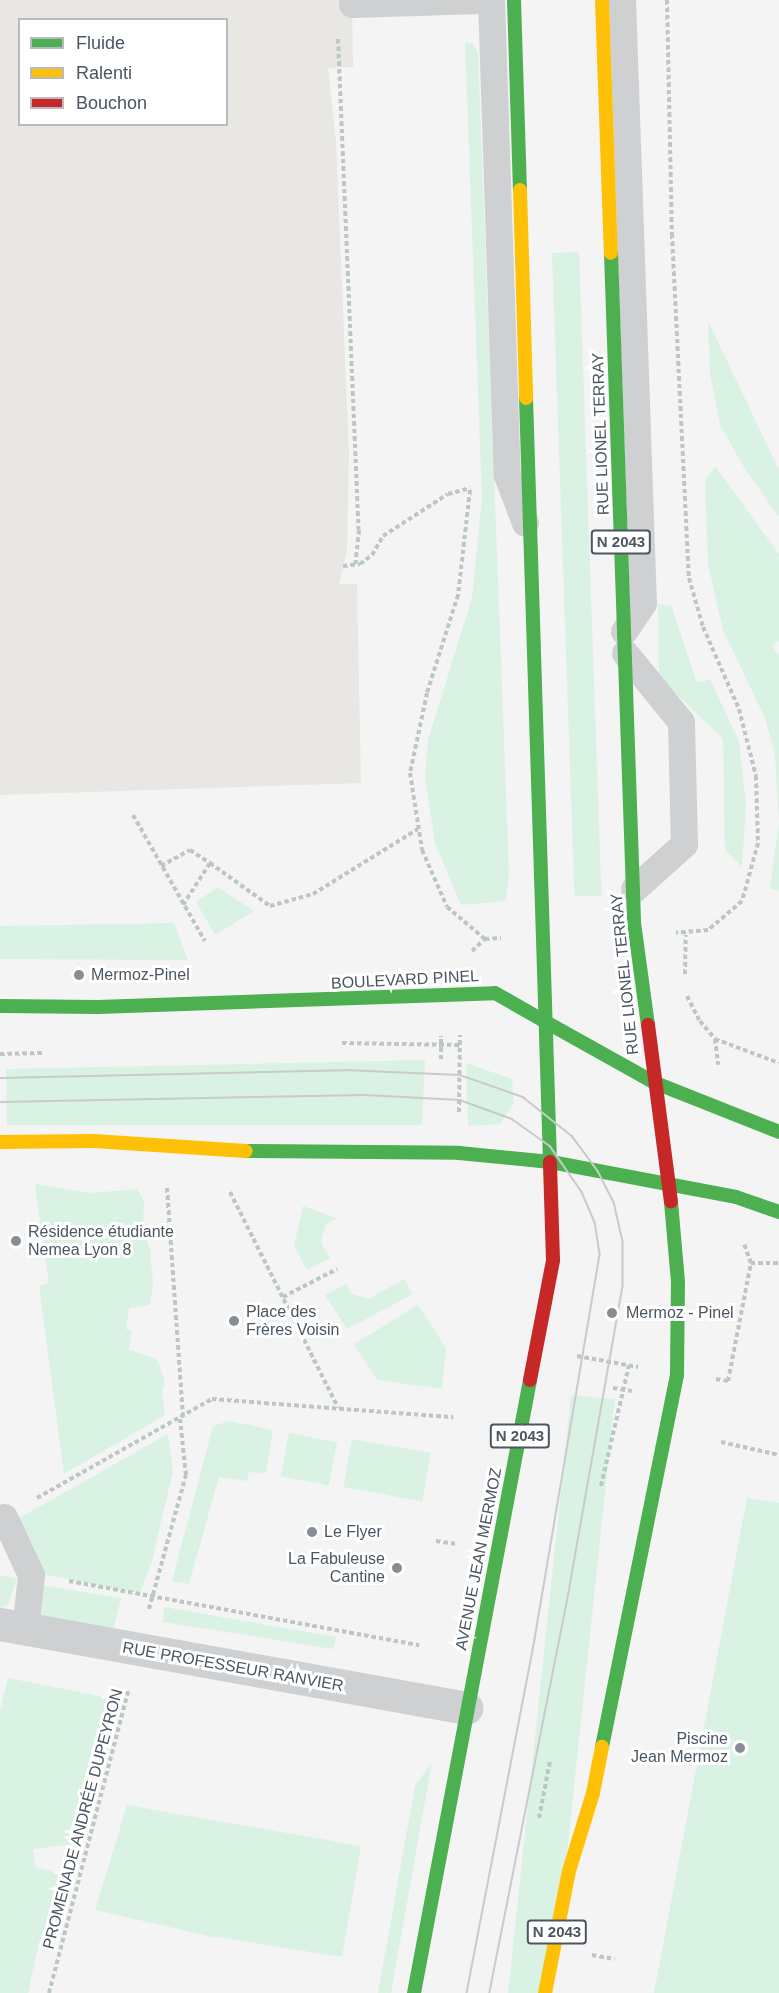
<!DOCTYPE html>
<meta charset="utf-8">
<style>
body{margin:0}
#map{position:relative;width:779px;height:1993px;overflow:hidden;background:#f4f4f4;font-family:Helvetica,sans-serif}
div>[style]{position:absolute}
.commercial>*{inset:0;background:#e8e7e3}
.green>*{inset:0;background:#d9f2e3;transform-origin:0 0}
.path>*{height:4px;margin-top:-2px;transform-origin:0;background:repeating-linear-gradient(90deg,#bcc7c4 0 4.5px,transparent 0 7.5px)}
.lane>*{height:27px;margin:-13.5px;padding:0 13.5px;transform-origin:13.5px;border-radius:13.5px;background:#ced0d2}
.street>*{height:33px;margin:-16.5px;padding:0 16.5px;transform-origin:16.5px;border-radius:16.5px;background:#ced0d2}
.fast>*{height:14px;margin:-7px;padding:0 7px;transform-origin:7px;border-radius:7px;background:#4caf50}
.slow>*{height:14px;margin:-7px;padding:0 7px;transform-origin:7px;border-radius:7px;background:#ffc107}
.jam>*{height:14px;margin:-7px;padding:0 7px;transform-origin:7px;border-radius:7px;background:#c62828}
.tram>*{height:1.5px;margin:-0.75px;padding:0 0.75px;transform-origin:0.75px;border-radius:0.75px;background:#c9cacc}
.dots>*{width:16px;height:16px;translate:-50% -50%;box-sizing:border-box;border:3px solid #fff;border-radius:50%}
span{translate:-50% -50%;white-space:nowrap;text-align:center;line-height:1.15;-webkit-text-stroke:6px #fff;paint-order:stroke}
.shield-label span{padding:2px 4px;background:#fff;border:2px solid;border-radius:4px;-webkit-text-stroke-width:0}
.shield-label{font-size:15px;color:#4a5661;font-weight:700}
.street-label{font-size:16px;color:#4a5661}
.poi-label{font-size:16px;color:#4a5661}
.left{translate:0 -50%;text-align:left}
.right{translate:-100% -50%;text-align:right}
.legend{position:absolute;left:18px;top:18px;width:210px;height:108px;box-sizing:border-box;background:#fff;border:2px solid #b7bbc0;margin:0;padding:8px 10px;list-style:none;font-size:18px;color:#4a5661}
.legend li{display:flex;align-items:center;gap:12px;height:30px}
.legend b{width:30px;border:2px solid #b7bbc0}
</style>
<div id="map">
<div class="commercial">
<div style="clip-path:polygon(evenodd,0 0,352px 0,353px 67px,328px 68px,336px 142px,349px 454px,347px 550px,339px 584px,357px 584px,361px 783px,0 795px,0 0,20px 20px,226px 20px,226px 124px,20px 124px,20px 20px)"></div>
</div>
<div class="green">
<div style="clip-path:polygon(465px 42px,473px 44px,478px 52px,509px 872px,506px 901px,461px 905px,435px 843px,425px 778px,428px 740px,472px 598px,482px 498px)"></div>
<div style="left:579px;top:252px;width:644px;height:27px;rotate:88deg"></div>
<div style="clip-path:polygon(708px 321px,779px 470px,779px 517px,745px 469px,720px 425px,710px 374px)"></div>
<div style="clip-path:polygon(715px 466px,779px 554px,779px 641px,772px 646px,779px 656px,779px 891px,770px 888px,779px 823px,775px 755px,765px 718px,723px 630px,708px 564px,705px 481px)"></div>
<div style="clip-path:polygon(658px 604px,671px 605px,697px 683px,710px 679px,739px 742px,746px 805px,742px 867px,725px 850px,723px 739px,659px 677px)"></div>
<div style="clip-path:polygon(218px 887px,254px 911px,215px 935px,196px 902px)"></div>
<div style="clip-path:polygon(174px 923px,188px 960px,0 959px,0 926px)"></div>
<div style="clip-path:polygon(425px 1060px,422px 1125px,7px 1125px,6px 1069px)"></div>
<div style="clip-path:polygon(466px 1063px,512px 1079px,514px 1103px,500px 1124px,468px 1126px)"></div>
<div style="clip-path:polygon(35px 1184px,91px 1193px,137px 1189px,144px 1201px,143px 1229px,150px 1249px,153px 1283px,150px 1305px,129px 1308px,126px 1329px,132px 1330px,129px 1350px,157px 1359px,165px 1381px,162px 1392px,165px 1415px,64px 1474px,39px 1286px,49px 1283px)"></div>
<div style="clip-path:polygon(303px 1206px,337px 1218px,326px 1224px,321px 1243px,330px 1258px,307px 1270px,294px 1246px)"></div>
<div style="clip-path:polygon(404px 1279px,413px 1294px,347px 1329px,325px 1295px,346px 1284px,352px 1294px,369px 1299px)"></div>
<div style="clip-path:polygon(418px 1305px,446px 1348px,442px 1389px,377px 1380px,354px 1344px)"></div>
<div style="left:571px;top:1395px;width:44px;height:609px;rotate:6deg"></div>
<div style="clip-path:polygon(229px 1421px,273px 1430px,266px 1473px,249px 1472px,247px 1481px,219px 1477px,189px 1584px,172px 1581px,213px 1426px)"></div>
<div style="left:289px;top:1433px;width:49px;height:44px;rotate:11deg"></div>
<div style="clip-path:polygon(168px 1434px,173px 1471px,152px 1561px,140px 1593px,41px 1574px,14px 1521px)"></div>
<div style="left:352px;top:1439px;width:80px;height:49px;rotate:10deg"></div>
<div style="clip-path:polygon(747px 1498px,779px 1503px,779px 1993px,654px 1993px)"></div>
<div style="clip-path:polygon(0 1575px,17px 1579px,8px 1604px,0 1609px)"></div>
<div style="clip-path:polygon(40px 1585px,121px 1598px,113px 1631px,45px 1620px,37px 1610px)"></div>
<div style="clip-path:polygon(164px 1607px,336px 1637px,333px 1649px,163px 1622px)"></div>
<div style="clip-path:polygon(8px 1678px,110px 1698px,75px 1844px,33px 1849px,35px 1867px,63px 1874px,39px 1943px,28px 1993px,0 1993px,0 1711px)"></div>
<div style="clip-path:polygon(432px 1762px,391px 1993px,378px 1993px,415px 1786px)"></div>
<div style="clip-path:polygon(127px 1805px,361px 1846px,342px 1957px,209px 1936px,95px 1910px)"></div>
</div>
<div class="path">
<div style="left:667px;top:0;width:234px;rotate:88.8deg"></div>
<div style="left:672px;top:234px;width:344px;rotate:87.2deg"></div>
<div style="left:689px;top:578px;width:51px;rotate:74.1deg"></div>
<div style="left:703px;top:627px;width:90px;rotate:66.3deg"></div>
<div style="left:739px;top:709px;width:69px;rotate:75.8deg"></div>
<div style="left:756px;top:776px;width:67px;rotate:88.3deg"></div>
<div style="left:758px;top:843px;width:60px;rotate:105.4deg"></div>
<div style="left:742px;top:901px;width:45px;rotate:139.5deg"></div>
<div style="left:708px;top:930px;width:32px;rotate:175deg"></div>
<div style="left:338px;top:39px;width:491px;rotate:87.6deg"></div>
<div style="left:359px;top:530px;width:36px;rotate:96deg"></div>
<div style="left:470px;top:490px;width:106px;rotate:96.5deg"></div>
<div style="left:458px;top:595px;width:103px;rotate:107.6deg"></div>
<div style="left:427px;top:693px;width:82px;rotate:102deg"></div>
<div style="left:410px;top:773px;width:78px;rotate:81.1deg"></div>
<div style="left:422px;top:850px;width:62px;rotate:66.3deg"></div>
<div style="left:447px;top:907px;width:50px;rotate:40.1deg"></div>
<div style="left:485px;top:939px;width:16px;rotate:-4deg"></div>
<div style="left:343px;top:566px;width:17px;rotate:-7deg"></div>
<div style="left:360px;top:564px;width:15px;rotate:-37deg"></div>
<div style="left:372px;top:555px;width:22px;rotate:-60deg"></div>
<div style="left:383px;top:536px;width:77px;rotate:-32.9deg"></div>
<div style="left:448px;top:494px;width:23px;rotate:-15deg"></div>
<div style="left:133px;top:815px;width:145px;rotate:60.3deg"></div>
<div style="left:161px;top:866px;width:33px;rotate:-29deg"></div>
<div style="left:190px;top:850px;width:24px;rotate:33deg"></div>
<div style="left:183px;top:905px;width:50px;rotate:-57.3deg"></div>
<div style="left:210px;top:863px;width:74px;rotate:35.6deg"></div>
<div style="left:270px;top:906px;width:45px;rotate:-15.6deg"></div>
<div style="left:313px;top:894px;width:123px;rotate:-31.8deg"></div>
<div style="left:472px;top:951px;width:18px;rotate:-43deg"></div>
<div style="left:685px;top:974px;width:39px;rotate:-89deg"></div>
<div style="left:687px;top:996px;width:28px;rotate:63deg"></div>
<div style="left:700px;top:1021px;width:23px;rotate:50deg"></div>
<div style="left:715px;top:1039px;width:68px;rotate:20.6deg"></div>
<div style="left:715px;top:1039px;width:26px;rotate:83deg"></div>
<div style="left:342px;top:1043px;width:118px;rotate:1deg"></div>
<div style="left:0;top:1054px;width:42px;rotate:-1.4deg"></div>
<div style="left:441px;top:1059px;width:23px;rotate:-90deg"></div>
<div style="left:459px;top:1112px;width:77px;rotate:-89.3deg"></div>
<div style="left:167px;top:1188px;width:228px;rotate:86deg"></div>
<div style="left:230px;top:1192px;width:241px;rotate:63.4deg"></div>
<div style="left:751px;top:1263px;width:28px"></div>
<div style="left:283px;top:1297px;width:61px;rotate:-27.4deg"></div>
<div style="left:577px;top:1356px;width:62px;rotate:10.2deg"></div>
<div style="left:716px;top:1379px;width:12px;rotate:9deg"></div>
<div style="left:728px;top:1381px;width:120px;rotate:-79deg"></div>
<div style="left:751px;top:1263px;width:20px;rotate:-110deg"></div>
<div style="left:613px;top:1388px;width:19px;rotate:9deg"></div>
<div style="left:721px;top:1442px;width:59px;rotate:12.6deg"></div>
<div style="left:601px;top:1486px;width:124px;rotate:-77deg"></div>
<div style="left:37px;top:1498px;width:201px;rotate:-29.5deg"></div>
<div style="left:212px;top:1399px;width:242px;rotate:4.3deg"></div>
<div style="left:436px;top:1541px;width:21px;rotate:8deg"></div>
<div style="left:69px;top:1581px;width:356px;rotate:10.4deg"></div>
<div style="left:149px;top:1609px;width:139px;rotate:-74.6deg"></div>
<div style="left:186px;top:1475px;width:56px;rotate:-96.1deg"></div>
<div style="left:539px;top:1818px;width:58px;rotate:-79.1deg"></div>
<div style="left:592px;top:1955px;width:23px;rotate:10deg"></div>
<div style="left:49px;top:1993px;width:314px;rotate:-75.3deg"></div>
</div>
<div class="lane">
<div style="left:491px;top:0;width:475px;rotate:88.1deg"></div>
<div style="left:507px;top:475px;width:51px;rotate:69.4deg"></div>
<div style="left:622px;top:0;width:603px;rotate:88.01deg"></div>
<div style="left:643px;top:603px;width:34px;rotate:124deg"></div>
<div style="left:352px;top:4px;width:129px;rotate:-1.8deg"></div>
<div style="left:625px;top:653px;width:89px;rotate:50.9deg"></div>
<div style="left:681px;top:722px;width:122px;rotate:88.6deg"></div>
<div style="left:684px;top:844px;width:67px;rotate:138deg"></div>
<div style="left:4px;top:1517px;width:64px;rotate:65deg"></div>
<div style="left:31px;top:1575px;width:54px;rotate:96.3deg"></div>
</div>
<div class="street">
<div style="left:0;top:1624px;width:474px;rotate:10.2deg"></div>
</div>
<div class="fast">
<div style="left:514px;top:0;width:190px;rotate:88.2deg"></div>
<div style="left:611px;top:253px;width:670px;rotate:88.03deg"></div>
<div style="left:634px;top:923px;width:103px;rotate:82.2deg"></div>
<div style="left:526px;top:398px;width:764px;rotate:88.2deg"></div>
<div style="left:0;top:1006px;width:98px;rotate:0.6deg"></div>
<div style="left:98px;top:1007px;width:397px;rotate:-2deg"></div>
<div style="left:495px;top:993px;width:56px;rotate:29.7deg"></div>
<div style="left:544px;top:1021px;width:125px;rotate:29.2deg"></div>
<div style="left:653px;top:1082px;width:136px;rotate:21.6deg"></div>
<div style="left:246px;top:1151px;width:213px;rotate:0.5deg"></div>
<div style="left:459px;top:1153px;width:92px;rotate:5.6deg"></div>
<div style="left:551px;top:1162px;width:188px;rotate:10.7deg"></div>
<div style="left:736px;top:1197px;width:46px;rotate:19.2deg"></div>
<div style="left:602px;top:1747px;width:380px;rotate:-78.6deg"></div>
<div style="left:677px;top:1374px;width:92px;rotate:-89.4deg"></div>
<div style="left:678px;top:1282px;width:80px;rotate:-95deg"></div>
<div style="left:414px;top:1993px;width:624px;rotate:-79.28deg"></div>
</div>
<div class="slow">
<div style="left:602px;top:0;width:253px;rotate:88deg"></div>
<div style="left:520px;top:190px;width:208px;rotate:88.3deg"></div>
<div style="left:0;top:1142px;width:94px;rotate:-0.6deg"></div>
<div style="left:94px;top:1141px;width:152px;rotate:3.8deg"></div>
<div style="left:545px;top:1993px;width:124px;rotate:-78.9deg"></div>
<div style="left:569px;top:1871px;width:82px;rotate:-72.9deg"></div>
<div style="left:593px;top:1793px;width:47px;rotate:-78.9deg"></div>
</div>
<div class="jam">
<div style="left:648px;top:1025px;width:178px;rotate:82.6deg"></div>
<div style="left:530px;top:1380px;width:122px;rotate:-79.1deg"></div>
<div style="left:553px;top:1260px;width:98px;rotate:-91.8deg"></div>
</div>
<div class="tram">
<div style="left:0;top:1078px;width:344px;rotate:-1.3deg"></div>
<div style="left:344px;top:1070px;width:116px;rotate:2.5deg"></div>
<div style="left:460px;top:1075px;width:67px;rotate:19.2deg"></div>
<div style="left:523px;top:1097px;width:63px;rotate:38.5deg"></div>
<div style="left:572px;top:1136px;width:44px;rotate:53.4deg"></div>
<div style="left:598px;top:1171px;width:35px;rotate:63deg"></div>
<div style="left:614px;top:1202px;width:41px;rotate:77.3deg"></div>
<div style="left:623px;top:1242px;width:44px;rotate:90deg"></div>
<div style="left:623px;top:1286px;width:322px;rotate:100deg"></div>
<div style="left:567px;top:1603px;width:398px;rotate:101.2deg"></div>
<div style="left:0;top:1102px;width:365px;rotate:-1.1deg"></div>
<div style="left:365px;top:1095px;width:95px;rotate:3deg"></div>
<div style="left:460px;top:1100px;width:55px;rotate:20.1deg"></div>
<div style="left:512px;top:1119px;width:47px;rotate:35.4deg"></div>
<div style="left:550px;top:1146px;width:56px;rotate:55.2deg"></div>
<div style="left:582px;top:1192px;width:33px;rotate:67deg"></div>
<div style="left:595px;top:1222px;width:33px;rotate:81deg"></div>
<div style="left:600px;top:1255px;width:390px;rotate:99.6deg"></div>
<div style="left:535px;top:1640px;width:359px;rotate:100.9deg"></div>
</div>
<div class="dots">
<div style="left:79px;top:975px;background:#868d94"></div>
<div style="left:16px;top:1241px;background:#868d94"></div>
<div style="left:612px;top:1313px;background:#868d94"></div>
<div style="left:234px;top:1321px;background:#868d94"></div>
<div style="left:312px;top:1532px;background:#868d94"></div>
<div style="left:397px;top:1568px;background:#868d94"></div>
<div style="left:740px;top:1748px;background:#868d94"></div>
</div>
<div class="shield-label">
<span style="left:621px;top:542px">N 2043</span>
<span style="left:520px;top:1436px">N 2043</span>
<span style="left:557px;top:1932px">N 2043</span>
</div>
<div class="street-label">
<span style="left:601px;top:434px;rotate:-92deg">RUE LIONEL TERRAY</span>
<span style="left:625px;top:974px;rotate:-96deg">RUE LIONEL TERRAY</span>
<span style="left:405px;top:980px;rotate:-3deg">BOULEVARD PINEL</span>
<span style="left:479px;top:1559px;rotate:-79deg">AVENUE JEAN MERMOZ</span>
<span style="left:233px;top:1667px;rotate:10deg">RUE PROFESSEUR RANVIER</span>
<span style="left:83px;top:1819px;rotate:-75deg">PROMENADE ANDRÉE DUPEYRON</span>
</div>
<div class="poi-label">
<span class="left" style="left:91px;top:975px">Mermoz-Pinel</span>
<span class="left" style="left:28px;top:1241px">Résidence étudiante<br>Nemea Lyon 8</span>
<span class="left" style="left:246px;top:1321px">Place des<br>Frères Voisin</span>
<span class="left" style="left:626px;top:1313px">Mermoz - Pinel</span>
<span class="left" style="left:324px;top:1532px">Le Flyer</span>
<span class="right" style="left:385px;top:1568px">La Fabuleuse<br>Cantine</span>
<span class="right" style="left:728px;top:1748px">Piscine<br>Jean Mermoz</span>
</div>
<ul class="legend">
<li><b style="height:8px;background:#4caf50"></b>Fluide</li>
<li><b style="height:8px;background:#ffc107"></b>Ralenti</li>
<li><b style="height:8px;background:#c62828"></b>Bouchon</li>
</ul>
</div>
